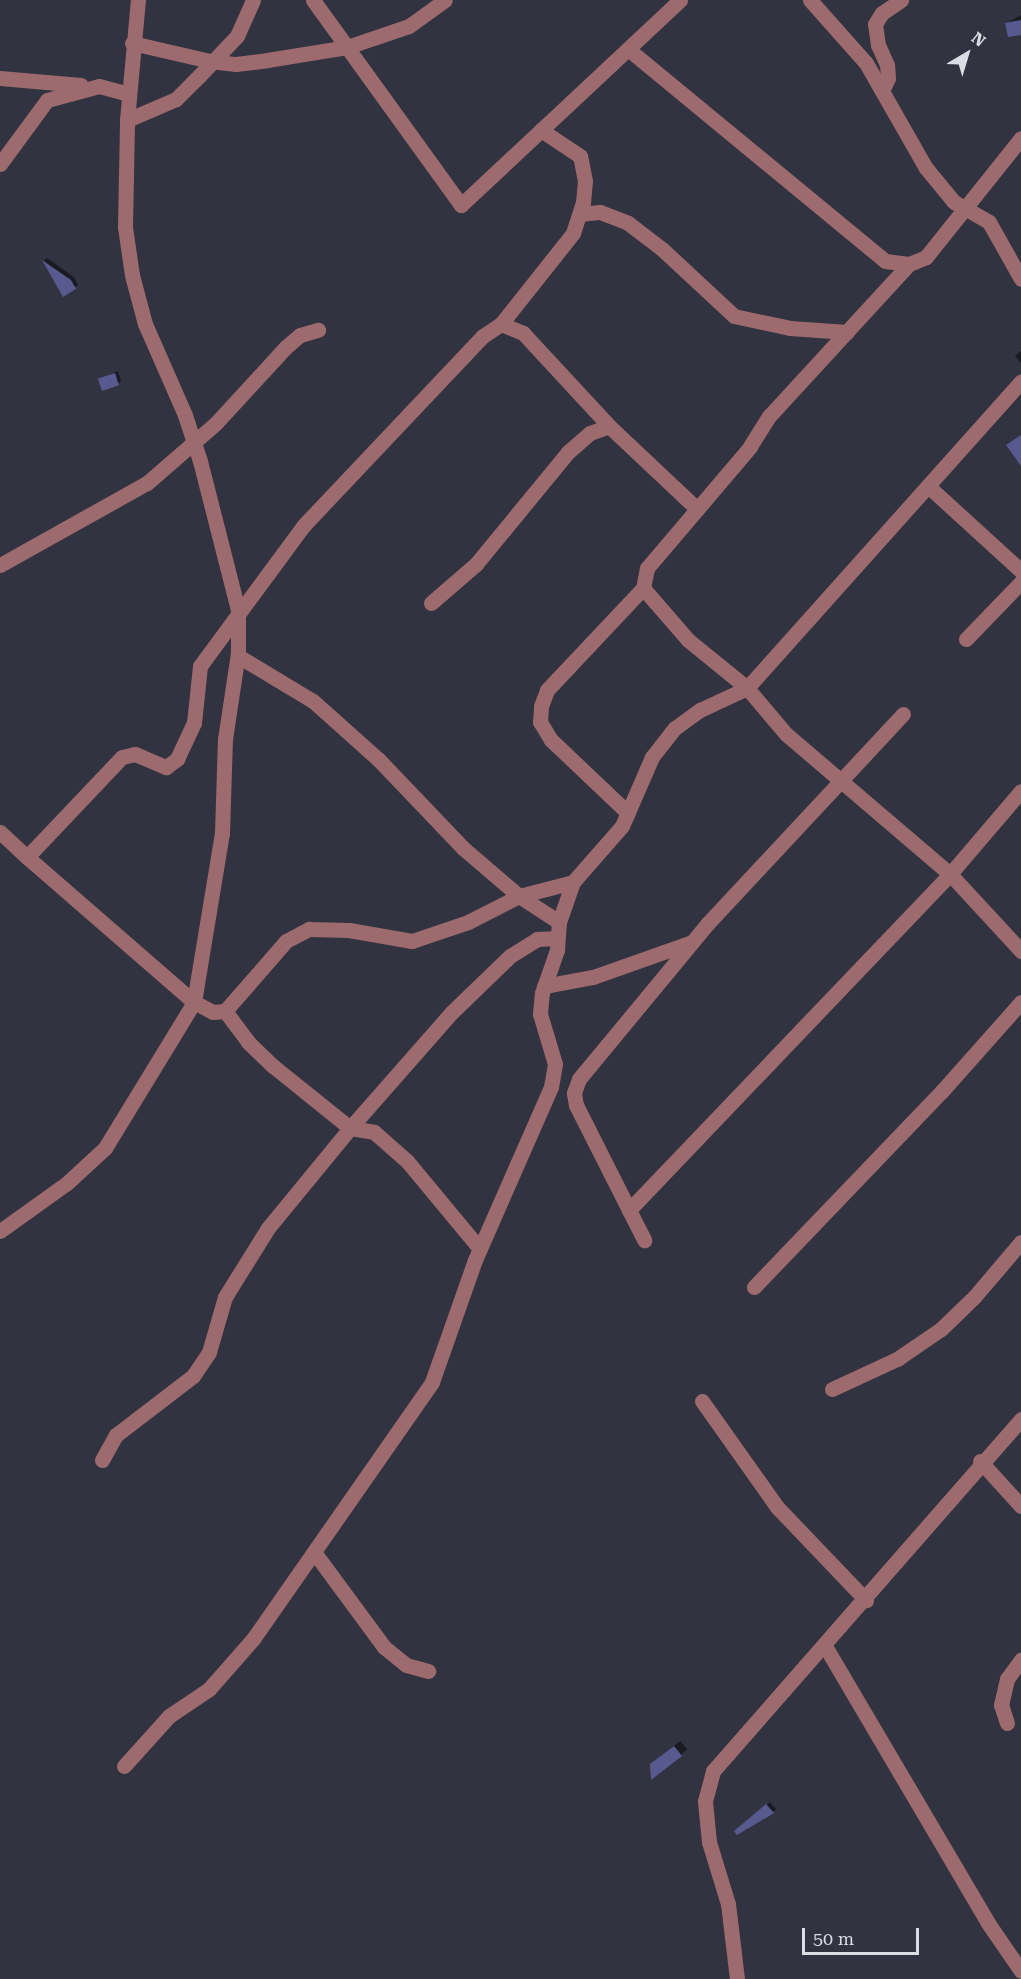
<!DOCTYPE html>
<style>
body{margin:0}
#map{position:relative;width:1021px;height:1979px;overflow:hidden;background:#323340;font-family:"Roboto Serif",serif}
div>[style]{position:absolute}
.shadow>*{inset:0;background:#0007}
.building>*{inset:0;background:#58598e;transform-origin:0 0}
.minor>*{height:15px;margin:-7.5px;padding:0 7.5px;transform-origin:7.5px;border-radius:7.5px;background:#9d6b6e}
span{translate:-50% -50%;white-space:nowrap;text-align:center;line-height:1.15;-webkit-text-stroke:5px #323340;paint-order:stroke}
.north{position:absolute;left:937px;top:24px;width:60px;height:60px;-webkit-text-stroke:4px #323340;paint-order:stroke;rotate:38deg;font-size:16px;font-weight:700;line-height:24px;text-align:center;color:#dbdce4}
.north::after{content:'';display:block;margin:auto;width:21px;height:27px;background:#dbdce4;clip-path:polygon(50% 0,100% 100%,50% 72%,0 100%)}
.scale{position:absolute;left:802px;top:1928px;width:117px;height:27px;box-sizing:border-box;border:3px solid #dbdce4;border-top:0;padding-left:8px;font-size:18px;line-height:21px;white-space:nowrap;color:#dbdce4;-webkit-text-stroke:4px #323340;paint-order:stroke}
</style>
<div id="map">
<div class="shadow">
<div style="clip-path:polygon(1021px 15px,1021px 34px,1007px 23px)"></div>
<div style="clip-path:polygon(47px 258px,74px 277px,78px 285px,63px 295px,44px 260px)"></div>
<div style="clip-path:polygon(1021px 351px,1021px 363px,1015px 356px)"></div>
<div style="clip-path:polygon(118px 371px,121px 381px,118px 384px,100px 379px)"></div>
<div style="clip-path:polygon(680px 1741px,687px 1749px,681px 1755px,658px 1759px)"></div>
<div style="clip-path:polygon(770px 1802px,776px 1809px,773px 1812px,739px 1828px)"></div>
</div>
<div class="building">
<div style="clip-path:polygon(1021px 20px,1021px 35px,1008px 37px,1005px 23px)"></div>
<div style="clip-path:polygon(42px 260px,71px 280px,76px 289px,63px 297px)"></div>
<div style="left:115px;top:373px;width:13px;height:18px;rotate:72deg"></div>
<div style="clip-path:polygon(1021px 435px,1021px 466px,1006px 445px)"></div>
<div style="clip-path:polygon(674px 1746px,682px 1756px,651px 1780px,650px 1764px)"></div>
<div style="clip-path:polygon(766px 1804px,774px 1813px,737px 1835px,734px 1831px)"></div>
</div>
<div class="minor">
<div style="left:313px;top:0;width:253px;rotate:54.2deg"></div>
<div style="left:461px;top:205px;width:300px;rotate:-43.1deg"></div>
<div style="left:810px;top:0;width:84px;rotate:48.4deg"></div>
<div style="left:866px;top:63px;width:121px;rotate:60.3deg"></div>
<div style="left:926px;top:168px;width:44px;rotate:50.5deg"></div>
<div style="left:954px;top:202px;width:40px;rotate:29.7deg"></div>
<div style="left:989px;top:222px;width:65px;rotate:60.7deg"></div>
<div style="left:132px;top:43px;width:80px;rotate:13deg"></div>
<div style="left:210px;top:61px;width:26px;rotate:7deg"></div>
<div style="left:236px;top:64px;width:31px;rotate:-7deg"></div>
<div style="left:267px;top:60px;width:81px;rotate:-9.2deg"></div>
<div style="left:347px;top:47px;width:65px;rotate:-18.7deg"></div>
<div style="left:409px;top:26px;width:44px;rotate:-35.8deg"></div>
<div style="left:628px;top:49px;width:333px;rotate:39.5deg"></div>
<div style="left:885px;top:261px;width:24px;rotate:7deg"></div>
<div style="left:909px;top:264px;width:18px;rotate:-22deg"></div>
<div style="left:926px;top:257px;width:152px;rotate:-51.4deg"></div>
<div style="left:0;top:78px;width:81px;rotate:4.9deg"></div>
<div style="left:882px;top:91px;width:14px;rotate:-65deg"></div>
<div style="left:888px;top:78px;width:13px;rotate:-94deg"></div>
<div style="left:887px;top:65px;width:22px;rotate:-114deg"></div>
<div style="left:878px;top:45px;width:21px;rotate:-98deg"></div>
<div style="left:875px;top:24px;width:13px;rotate:-58deg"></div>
<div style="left:882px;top:13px;width:23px;rotate:-34deg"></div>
<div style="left:127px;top:120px;width:53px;rotate:-23.2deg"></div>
<div style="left:176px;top:99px;width:33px;rotate:-45deg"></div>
<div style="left:199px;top:76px;width:55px;rotate:-46.5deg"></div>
<div style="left:237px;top:36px;width:39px;rotate:-66deg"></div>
<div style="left:0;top:164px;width:79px;rotate:-53.7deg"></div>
<div style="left:47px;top:100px;width:54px;rotate:-15.1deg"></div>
<div style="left:99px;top:86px;width:30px;rotate:15deg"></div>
<div style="left:580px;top:214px;width:20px;rotate:-6deg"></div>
<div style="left:600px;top:212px;width:30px;rotate:21deg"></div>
<div style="left:628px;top:223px;width:43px;rotate:37.4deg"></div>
<div style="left:662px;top:249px;width:98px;rotate:42.9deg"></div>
<div style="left:734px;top:316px;width:57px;rotate:12.1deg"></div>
<div style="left:790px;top:328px;width:57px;rotate:4deg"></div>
<div style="left:909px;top:264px;width:207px;rotate:132.6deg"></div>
<div style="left:769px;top:416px;width:36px;rotate:122deg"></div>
<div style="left:750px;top:447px;width:159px;rotate:130.4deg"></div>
<div style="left:647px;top:568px;width:20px;rotate:101deg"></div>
<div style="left:643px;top:588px;width:69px;rotate:49.1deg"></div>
<div style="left:688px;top:640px;width:76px;rotate:39.1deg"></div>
<div style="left:747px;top:688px;width:60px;rotate:49.7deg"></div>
<div style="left:786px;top:734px;width:216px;rotate:40.5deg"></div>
<div style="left:950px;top:874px;width:105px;rotate:47.3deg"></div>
<div style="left:501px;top:324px;width:116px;rotate:-51.6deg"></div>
<div style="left:573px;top:233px;width:32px;rotate:-72deg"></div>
<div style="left:583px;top:203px;width:22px;rotate:-85deg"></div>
<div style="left:585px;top:181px;width:25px;rotate:-101deg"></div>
<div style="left:580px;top:156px;width:47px;rotate:-146.3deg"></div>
<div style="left:928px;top:486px;width:126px;rotate:42.4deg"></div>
<div style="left:0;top:565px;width:168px;rotate:-29.2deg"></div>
<div style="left:147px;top:483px;width:91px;rotate:-41deg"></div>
<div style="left:216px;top:423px;width:103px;rotate:-47.4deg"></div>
<div style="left:286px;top:347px;width:18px;rotate:-41deg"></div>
<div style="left:300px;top:335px;width:19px;rotate:-16deg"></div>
<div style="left:431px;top:603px;width:60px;rotate:-40.9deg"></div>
<div style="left:476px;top:564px;width:145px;rotate:-50.6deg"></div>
<div style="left:568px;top:452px;width:29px;rotate:-41deg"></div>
<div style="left:590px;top:433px;width:20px;rotate:-20deg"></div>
<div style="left:609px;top:426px;width:121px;rotate:43.3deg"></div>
<div style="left:966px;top:639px;width:79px;rotate:-46deg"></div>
<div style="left:238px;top:656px;width:87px;rotate:31deg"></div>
<div style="left:313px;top:701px;width:89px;rotate:41.8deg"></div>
<div style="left:379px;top:760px;width:122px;rotate:46.3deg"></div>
<div style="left:463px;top:848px;width:74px;rotate:40.6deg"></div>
<div style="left:519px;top:896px;width:48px;rotate:33deg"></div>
<div style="left:903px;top:714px;width:286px;rotate:133deg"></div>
<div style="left:708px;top:923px;width:202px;rotate:129.6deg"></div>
<div style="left:579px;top:1079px;width:15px;rotate:110deg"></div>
<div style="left:574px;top:1093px;width:12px;rotate:81deg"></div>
<div style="left:576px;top:1105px;width:118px;rotate:63.2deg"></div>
<div style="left:629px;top:1210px;width:465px;rotate:-46.3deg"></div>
<div style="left:950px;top:874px;width:109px;rotate:-49.5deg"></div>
<div style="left:628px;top:813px;width:106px;rotate:-136.5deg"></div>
<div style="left:551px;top:740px;width:21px;rotate:-121deg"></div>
<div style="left:540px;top:722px;width:16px;rotate:-86deg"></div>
<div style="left:541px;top:706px;width:17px;rotate:-69deg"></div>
<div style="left:547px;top:690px;width:140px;rotate:-46.7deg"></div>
<div style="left:0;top:832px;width:37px;rotate:43deg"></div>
<div style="left:27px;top:857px;width:138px;rotate:-46.5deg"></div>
<div style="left:122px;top:757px;width:13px;rotate:-13deg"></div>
<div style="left:135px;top:754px;width:34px;rotate:23deg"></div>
<div style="left:166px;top:767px;width:14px;rotate:-36deg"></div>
<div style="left:177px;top:759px;width:40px;rotate:-65deg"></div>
<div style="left:194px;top:723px;width:57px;rotate:-84deg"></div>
<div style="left:200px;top:666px;width:175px;rotate:-53.6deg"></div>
<div style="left:304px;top:525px;width:260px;rotate:-46.6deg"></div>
<div style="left:483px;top:336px;width:22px;rotate:-34deg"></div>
<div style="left:501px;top:324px;width:24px;rotate:22deg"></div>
<div style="left:523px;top:333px;width:127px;rotate:47.2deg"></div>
<div style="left:27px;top:857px;width:221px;rotate:41deg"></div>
<div style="left:194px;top:1002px;width:21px;rotate:28deg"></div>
<div style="left:213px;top:1012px;width:12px;rotate:-5deg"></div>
<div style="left:225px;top:1011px;width:93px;rotate:-48.9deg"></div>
<div style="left:286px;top:941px;width:26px;rotate:-28deg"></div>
<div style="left:309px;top:929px;width:40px;rotate:1.4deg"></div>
<div style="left:349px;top:930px;width:64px;rotate:9.9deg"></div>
<div style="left:412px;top:941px;width:59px;rotate:-18.7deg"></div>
<div style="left:468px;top:922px;width:57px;rotate:-27deg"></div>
<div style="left:519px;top:896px;width:56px;rotate:-14.5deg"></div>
<div style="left:544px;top:986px;width:50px;rotate:-10.4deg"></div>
<div style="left:593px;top:977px;width:105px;rotate:-19.5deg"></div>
<div style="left:225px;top:1011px;width:39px;rotate:53deg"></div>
<div style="left:248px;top:1042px;width:35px;rotate:44deg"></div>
<div style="left:273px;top:1066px;width:99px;rotate:38.8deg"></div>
<div style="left:350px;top:1128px;width:24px;rotate:9deg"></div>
<div style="left:374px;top:1132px;width:44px;rotate:41.3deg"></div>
<div style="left:407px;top:1161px;width:114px;rotate:50.3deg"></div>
<div style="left:629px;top:1210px;width:34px;rotate:63deg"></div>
<div style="left:0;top:1231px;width:82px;rotate:-35.6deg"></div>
<div style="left:67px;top:1183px;width:52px;rotate:-42.6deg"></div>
<div style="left:105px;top:1148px;width:171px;rotate:-58.6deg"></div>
<div style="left:194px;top:1002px;width:171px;rotate:-80.6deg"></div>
<div style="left:222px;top:833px;width:94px;rotate:-88.2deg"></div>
<div style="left:225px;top:739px;width:87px;rotate:-81.4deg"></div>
<div style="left:238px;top:653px;width:43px;rotate:-90deg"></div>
<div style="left:238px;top:610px;width:154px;rotate:-104.3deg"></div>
<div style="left:200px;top:461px;width:48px;rotate:-108.1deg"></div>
<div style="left:185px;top:415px;width:99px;rotate:-113.7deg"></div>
<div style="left:145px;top:324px;width:51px;rotate:-104.9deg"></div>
<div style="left:132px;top:275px;width:49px;rotate:-98.3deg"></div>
<div style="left:125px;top:227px;width:107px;rotate:-88.9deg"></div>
<div style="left:127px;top:120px;width:121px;rotate:-84.8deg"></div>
<div style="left:754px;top:1287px;width:272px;rotate:-46.2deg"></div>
<div style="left:942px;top:1091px;width:119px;rotate:-48.4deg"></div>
<div style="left:832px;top:1389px;width:72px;rotate:-24.8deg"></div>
<div style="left:897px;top:1359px;width:53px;rotate:-34.3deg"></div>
<div style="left:941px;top:1329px;width:47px;rotate:-44.1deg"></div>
<div style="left:975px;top:1296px;width:71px;rotate:-49.6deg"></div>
<div style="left:702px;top:1401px;width:130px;rotate:54.7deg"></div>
<div style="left:777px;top:1507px;width:129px;rotate:46.3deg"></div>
<div style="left:102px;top:1460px;width:29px;rotate:-61deg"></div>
<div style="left:116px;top:1435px;width:97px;rotate:-37.5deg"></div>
<div style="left:193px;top:1376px;width:29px;rotate:-56deg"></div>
<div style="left:209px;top:1352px;width:57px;rotate:-73.8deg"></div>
<div style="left:225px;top:1297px;width:81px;rotate:-58.1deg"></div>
<div style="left:268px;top:1228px;width:129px;rotate:-50.6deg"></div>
<div style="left:350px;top:1128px;width:154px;rotate:-48.7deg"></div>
<div style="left:452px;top:1012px;width:81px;rotate:-44deg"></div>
<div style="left:510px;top:956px;width:32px;rotate:-32deg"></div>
<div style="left:537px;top:939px;width:20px;rotate:-3deg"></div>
<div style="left:980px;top:1461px;width:61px;rotate:47.7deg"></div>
<div style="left:314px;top:1552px;width:118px;rotate:53.6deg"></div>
<div style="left:384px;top:1647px;width:28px;rotate:39deg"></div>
<div style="left:406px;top:1665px;width:23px;rotate:15deg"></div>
<div style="left:825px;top:1646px;width:321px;rotate:59.5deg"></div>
<div style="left:988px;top:1923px;width:58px;rotate:55.5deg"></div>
<div style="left:1007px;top:1723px;width:19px;rotate:-108deg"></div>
<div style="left:1001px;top:1705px;width:27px;rotate:-77deg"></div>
<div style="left:1007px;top:1679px;width:24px;rotate:-54deg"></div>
<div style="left:124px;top:1766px;width:67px;rotate:-48deg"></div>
<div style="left:169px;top:1716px;width:48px;rotate:-34deg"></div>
<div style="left:209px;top:1689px;width:67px;rotate:-48.7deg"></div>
<div style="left:253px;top:1639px;width:313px;rotate:-55.1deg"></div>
<div style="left:432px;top:1382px;width:129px;rotate:-70.6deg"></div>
<div style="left:475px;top:1260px;width:189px;rotate:-66.3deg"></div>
<div style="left:551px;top:1087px;width:23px;rotate:-80deg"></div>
<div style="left:555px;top:1064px;width:52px;rotate:-106.7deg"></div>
<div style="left:540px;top:1014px;width:21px;rotate:-85deg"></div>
<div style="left:542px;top:993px;width:46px;rotate:-70.8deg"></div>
<div style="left:557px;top:950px;width:28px;rotate:-86deg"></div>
<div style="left:559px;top:922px;width:42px;rotate:-70.7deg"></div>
<div style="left:573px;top:882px;width:74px;rotate:-48.8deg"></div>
<div style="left:622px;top:826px;width:75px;rotate:-66.5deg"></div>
<div style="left:652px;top:757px;width:37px;rotate:-52deg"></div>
<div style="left:675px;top:728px;width:31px;rotate:-36deg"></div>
<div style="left:700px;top:710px;width:52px;rotate:-25.1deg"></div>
<div style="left:747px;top:688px;width:411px;rotate:-48.2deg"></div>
<div style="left:737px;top:1979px;width:76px;rotate:-96.8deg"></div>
<div style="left:728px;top:1904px;width:65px;rotate:-107deg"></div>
<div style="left:709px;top:1842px;width:41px;rotate:-95.6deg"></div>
<div style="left:705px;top:1801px;width:31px;rotate:-75deg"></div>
<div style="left:713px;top:1771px;width:468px;rotate:-48.8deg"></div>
</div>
<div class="north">N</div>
<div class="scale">50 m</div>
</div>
